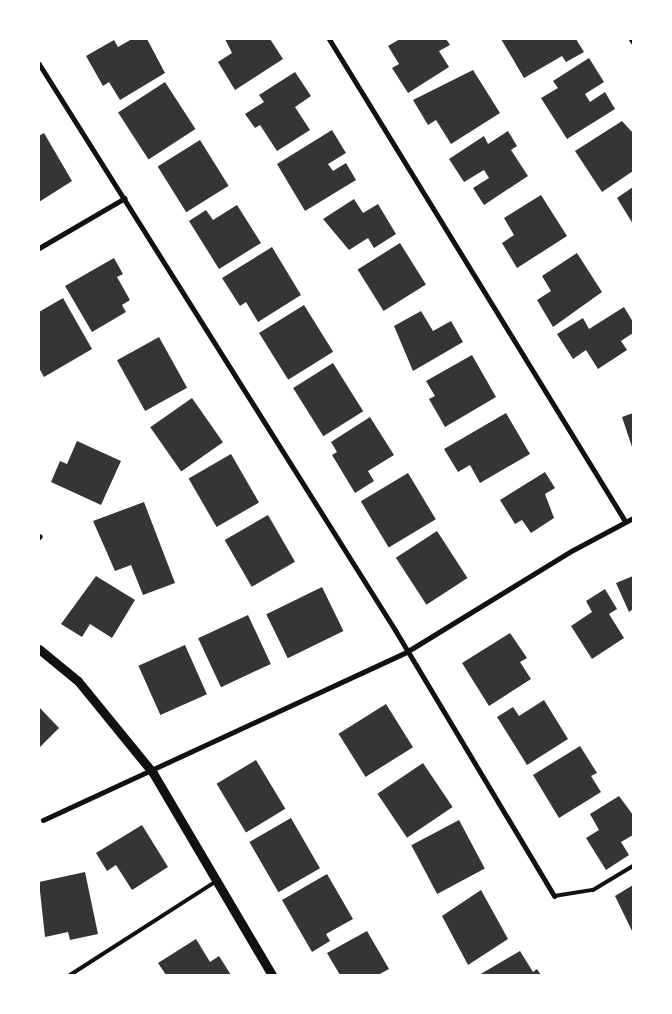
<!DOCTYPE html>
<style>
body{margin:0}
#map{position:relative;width:672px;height:1014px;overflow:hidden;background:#fff;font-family:Barlow,sans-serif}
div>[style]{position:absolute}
.building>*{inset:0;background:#353535;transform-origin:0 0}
.service>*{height:4px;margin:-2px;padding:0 2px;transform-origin:2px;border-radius:2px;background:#111}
.minor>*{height:5px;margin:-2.5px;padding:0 2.5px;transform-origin:2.5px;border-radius:2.5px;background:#111}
.tertiary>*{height:9px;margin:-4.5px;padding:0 4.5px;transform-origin:4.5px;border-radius:4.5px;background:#111}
span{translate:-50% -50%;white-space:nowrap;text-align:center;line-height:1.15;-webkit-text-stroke:4px #fff;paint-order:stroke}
.frame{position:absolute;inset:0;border:40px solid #fff;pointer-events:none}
</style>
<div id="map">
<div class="building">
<div style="clip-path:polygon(132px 39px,147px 39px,165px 73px,120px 100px,109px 82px,103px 86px,86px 56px,114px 40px,118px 47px)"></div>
<div style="clip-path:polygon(225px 39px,270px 39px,283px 59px,235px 90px,218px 62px,232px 53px)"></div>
<div style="clip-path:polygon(400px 39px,446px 39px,450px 45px,439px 51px,449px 67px,408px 93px,392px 68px,399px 64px,388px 46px)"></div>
<div style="clip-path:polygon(501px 39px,576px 39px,584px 52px,566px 62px,562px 56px,524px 78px)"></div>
<div style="clip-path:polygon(589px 58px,604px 82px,585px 94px,590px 102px,605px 92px,615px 109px,567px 139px,541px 98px,558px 88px,553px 81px)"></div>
<div style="clip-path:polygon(473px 70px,500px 113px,451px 144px,436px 120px,428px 125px,413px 100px)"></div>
<div style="clip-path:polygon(295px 72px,311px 96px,295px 107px,310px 130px,277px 151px,260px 125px,255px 128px,245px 114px,264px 102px,259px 95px)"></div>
<div style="left:165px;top:82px;width:56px;height:56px;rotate:57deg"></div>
<div style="clip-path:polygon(622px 121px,633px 133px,633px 171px,602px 192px,575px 151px)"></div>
<div style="clip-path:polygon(332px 130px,346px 153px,328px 164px,333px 171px,346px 163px,356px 180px,305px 211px,277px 164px)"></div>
<div style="clip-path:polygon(508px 131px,517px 146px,511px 150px,528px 176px,484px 205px,473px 188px,489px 178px,484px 170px,464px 182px,449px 159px,484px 136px,488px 144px)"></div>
<div style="clip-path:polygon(44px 133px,72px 181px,39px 202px,39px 136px)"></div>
<div style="left:200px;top:140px;width:54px;height:50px;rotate:58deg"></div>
<div style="clip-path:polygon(633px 187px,633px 224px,617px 198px)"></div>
<div style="clip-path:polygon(541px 195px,567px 236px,517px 268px,502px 243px,514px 235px,504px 218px)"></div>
<div style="clip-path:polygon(354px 199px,363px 213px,378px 204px,396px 234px,374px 248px,368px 238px,349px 250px,323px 219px)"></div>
<div style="clip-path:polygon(237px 205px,261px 243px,219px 269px,189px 221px,206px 210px,213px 220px)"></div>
<div style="left:400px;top:243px;width:49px;height:50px;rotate:58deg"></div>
<div style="clip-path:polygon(272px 247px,301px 295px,258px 322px,246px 302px,240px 306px,222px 278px)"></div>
<div style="clip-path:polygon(577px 253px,602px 292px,553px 327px,537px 300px,551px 291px,542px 276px)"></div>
<div style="clip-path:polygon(114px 258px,123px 274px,117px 277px,130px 300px,122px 305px,126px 312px,92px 332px,65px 286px)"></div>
<div style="clip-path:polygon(63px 298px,92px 349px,44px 377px,39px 368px,39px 312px)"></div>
<div style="left:304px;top:305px;width:55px;height:53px;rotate:58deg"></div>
<div style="clip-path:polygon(624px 307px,633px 322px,633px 333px,621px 341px,627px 350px,598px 369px,586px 350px,573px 359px,557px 334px,583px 318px,589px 329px)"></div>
<div style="clip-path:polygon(421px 311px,433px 331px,451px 321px,463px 342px,413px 371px,394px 326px)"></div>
<div style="left:159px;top:337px;width:58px;height:48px;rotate:61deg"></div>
<div style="clip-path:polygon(472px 355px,496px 397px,445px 427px,429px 399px,435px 396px,426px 381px)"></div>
<div style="left:333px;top:363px;width:57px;height:47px;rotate:58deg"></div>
<div style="left:192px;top:398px;width:54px;height:51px;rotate:55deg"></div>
<div style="clip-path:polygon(506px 413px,530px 454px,480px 483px,470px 465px,458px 472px,444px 449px)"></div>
<div style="clip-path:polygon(633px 413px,633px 450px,622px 417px)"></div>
<div style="clip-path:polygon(370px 417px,394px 455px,368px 471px,374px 481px,355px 493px,332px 455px,337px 452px,331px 442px)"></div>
<div style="clip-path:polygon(77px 441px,121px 461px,101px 505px,51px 482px,60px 461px,67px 464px)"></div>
<div style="left:231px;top:454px;width:56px;height:49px;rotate:60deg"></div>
<div style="clip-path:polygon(545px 472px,555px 488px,545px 494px,554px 518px,531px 533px,522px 520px,515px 524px,500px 500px)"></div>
<div style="left:408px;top:473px;width:54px;height:55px;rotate:59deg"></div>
<div style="clip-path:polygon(144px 502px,175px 583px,143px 595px,131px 565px,115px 571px,93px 521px)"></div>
<div style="left:268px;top:515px;width:54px;height:50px;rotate:60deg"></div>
<div style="left:437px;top:531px;width:56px;height:49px;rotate:57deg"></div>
<div style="clip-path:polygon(96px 576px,135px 600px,112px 638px,90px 624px,82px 637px,61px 624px)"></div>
<div style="clip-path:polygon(633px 576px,633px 609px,629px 612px,616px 583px)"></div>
<div style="left:322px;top:587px;width:49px;height:62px;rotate:64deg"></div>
<div style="clip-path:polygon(605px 589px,617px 609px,609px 614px,624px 638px,592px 659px,571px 626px,592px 612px,586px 601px)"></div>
<div style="left:248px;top:615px;width:54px;height:55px;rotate:65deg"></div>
<div style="clip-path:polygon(510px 633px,527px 658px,520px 662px,531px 679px,489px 706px,462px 663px)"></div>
<div style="left:185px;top:645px;width:54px;height:51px;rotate:66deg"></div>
<div style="clip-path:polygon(544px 700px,568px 739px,527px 765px,497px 717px,513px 707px,519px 716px)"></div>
<div style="left:386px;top:704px;width:51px;height:56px;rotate:58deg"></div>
<div style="clip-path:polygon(39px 707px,59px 728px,39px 748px)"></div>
<div style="clip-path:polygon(580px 746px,597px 773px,591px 776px,601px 792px,559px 818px,533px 775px)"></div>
<div style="left:256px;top:760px;width:57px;height:46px;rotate:59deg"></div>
<div style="left:423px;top:763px;width:53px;height:55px;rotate:56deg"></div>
<div style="clip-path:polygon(619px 796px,633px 815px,633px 835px,621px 842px,629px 855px,606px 870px,586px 838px,599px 830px,590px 814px)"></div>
<div style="left:291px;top:818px;width:58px;height:48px;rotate:60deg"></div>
<div style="left:459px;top:820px;width:55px;height:54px;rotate:62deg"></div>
<div style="clip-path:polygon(142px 825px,168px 867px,132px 890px,116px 865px,107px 871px,96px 853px)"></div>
<div style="clip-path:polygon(85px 872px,98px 934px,70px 940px,68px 932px,45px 937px,39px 882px)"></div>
<div style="clip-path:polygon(327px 874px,353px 919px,326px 934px,330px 941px,312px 952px,282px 900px)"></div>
<div style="clip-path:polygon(633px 885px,633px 933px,615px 896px)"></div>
<div style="clip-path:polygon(481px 890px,508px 939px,468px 965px,442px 916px)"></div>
<div style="clip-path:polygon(367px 931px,389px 969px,378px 975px,340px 975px,327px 953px)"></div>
<div style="clip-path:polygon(196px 939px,210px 962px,219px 956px,231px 975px,166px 975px,158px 963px)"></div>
<div style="clip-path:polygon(520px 951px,533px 972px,537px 969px,541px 975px,479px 975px)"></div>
</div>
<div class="service">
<div style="left:554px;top:896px;width:39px;rotate:-9deg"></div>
<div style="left:593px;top:890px;width:47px;rotate:-31deg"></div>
<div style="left:70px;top:975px;width:172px;rotate:-32.7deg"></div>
</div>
<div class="minor">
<div style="left:329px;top:39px;width:566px;rotate:58.45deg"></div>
<div style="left:631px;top:39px;width:4px;rotate:56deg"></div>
<div style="left:39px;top:64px;width:669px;rotate:57.83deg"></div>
<div style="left:395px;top:630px;width:310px;rotate:59.1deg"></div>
<div style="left:39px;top:248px;width:99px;rotate:-30.2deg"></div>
<div style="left:39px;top:537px;width:1px;rotate:-45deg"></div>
<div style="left:43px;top:820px;width:402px;rotate:-24.8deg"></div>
<div style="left:408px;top:651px;width:193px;rotate:-31.5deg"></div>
<div style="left:573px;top:550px;width:68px;rotate:-28.1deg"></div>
</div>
<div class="tertiary">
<div style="left:39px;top:649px;width:50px;rotate:39.4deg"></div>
<div style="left:78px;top:681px;width:119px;rotate:50.8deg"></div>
<div style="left:153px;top:773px;width:234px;rotate:59.5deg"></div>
</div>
<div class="frame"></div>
</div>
